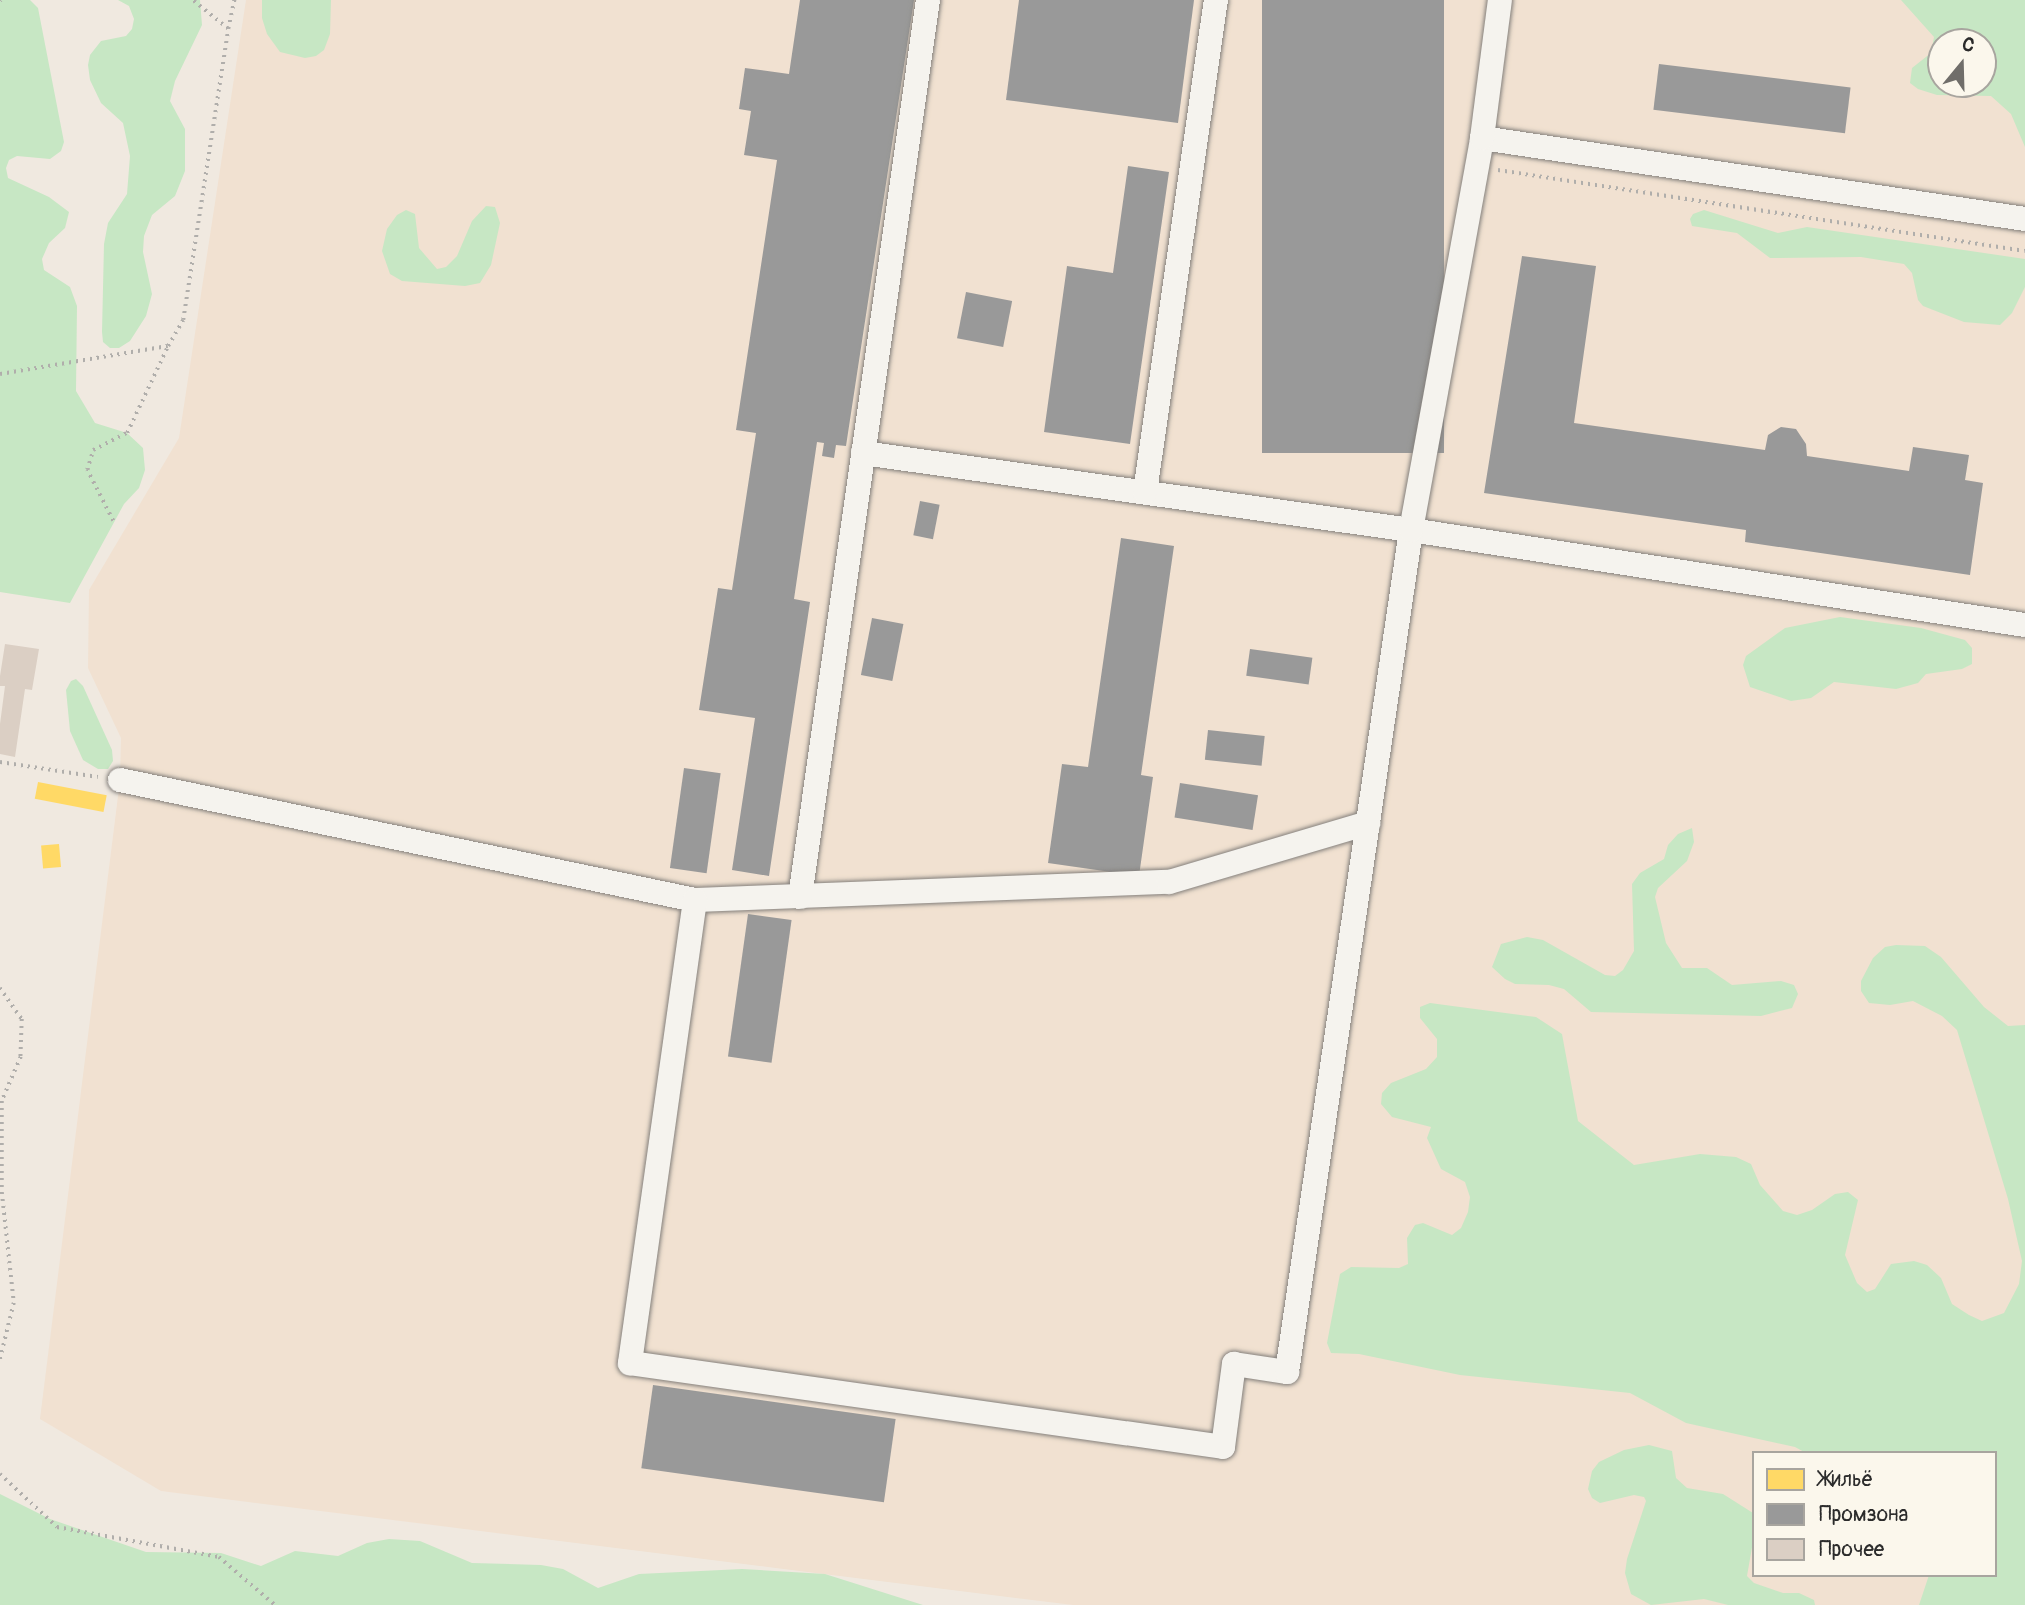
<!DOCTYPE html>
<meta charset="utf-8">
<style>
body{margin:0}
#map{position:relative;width:2025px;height:1605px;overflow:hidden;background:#f0e9e0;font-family:Pangolin,sans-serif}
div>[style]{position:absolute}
.built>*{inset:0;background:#f1e1d1}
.green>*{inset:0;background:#c7e7c4}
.homes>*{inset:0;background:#ffd966;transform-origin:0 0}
.industry>*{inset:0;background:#999;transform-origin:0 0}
.building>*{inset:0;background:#dbcfc4}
.path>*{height:3.5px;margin-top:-1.75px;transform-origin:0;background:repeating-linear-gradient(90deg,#b0aeab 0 2px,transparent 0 7px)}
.roads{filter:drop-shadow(0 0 2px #84807c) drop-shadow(0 0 2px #84807c)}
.minor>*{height:24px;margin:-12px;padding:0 12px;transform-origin:12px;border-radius:12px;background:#f5f3ee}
span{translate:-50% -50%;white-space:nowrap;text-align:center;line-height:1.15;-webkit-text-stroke:7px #fbf7ec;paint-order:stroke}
.legend{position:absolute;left:1752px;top:1451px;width:245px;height:126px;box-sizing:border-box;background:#fbf7ec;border:2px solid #a8a59f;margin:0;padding:9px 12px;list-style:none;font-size:21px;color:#2b2b2b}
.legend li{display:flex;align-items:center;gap:14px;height:35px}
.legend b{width:35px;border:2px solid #a8a59f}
.north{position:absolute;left:1927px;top:28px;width:70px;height:70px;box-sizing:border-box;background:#fbf7ec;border:2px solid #a8a59f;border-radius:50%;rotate:19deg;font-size:19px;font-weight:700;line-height:28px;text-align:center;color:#2b2b2b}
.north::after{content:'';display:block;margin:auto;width:24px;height:32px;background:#706e6a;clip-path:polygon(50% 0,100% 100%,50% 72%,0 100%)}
</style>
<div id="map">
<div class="built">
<div style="clip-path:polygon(evenodd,246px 0,2025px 0,2025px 1605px,1073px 1605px,161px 1491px,40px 1419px,120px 780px,121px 738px,88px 668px,89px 590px,179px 438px,246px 0,1941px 42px,1983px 42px,1983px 84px,1941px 84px,1941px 42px,246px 0,1754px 1453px,1995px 1453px,1995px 1575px,1754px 1575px,1754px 1453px)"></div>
</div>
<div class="green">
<div style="clip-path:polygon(0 0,30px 0,38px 8px,64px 142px,61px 151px,50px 159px,17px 156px,9px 160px,6px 168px,8px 178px,49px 197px,69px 212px,65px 228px,49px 243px,42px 259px,44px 270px,70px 287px,77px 306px,76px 391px,95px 423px,127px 433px,143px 448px,145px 470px,139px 488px,124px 504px,70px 603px,0 592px)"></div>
<div style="clip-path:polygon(118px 0,200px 0,202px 25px,175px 81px,170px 101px,185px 129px,185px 171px,175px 196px,152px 215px,144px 236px,143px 252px,152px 294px,146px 316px,130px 341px,119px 348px,110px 348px,103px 342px,102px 332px,104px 244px,108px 223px,127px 194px,130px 156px,123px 123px,101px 103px,90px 80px,88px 65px,90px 55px,101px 41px,126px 36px,132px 29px,134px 19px,129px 6px)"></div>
<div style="clip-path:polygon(262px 0,331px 0,330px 34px,324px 50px,316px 56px,305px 58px,280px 52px,267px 34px,262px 18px)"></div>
<div style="clip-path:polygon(evenodd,1901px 0,2025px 0,2025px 147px,2011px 114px,1991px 96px,1937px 95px,1918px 89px,1910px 83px,1912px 68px,1931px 53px,1934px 37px,1901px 0,1941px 42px,1983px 42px,1983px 84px,1941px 84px,1941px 42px)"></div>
<div style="clip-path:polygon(486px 206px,495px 207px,500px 223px,491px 265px,480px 283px,465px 286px,402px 281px,390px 274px,382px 251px,387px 229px,397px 215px,406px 210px,415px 214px,419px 248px,437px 269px,446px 267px,457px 256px,472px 221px)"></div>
<div style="clip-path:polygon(1704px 210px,1778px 233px,1807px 227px,2025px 259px,2025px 287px,2012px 313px,2000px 325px,1964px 322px,1923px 306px,1918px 300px,1912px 273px,1904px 264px,1861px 257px,1770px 258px,1737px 233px,1692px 226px,1690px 219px,1693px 214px)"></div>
<div style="clip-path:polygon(1840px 617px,1921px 628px,1965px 640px,1972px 648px,1972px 664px,1962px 669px,1926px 674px,1918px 683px,1896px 689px,1834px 682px,1811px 698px,1791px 701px,1750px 687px,1743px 665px,1746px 656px,1785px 628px)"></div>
<div style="clip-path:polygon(76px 679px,83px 686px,112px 750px,113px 761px,108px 769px,98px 769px,83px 760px,70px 731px,66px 690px,71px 681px)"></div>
<div style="clip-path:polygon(1692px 828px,1694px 842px,1687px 861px,1658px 888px,1655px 897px,1666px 943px,1682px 968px,1707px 968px,1732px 985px,1781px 981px,1794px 985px,1798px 994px,1792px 1008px,1761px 1016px,1591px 1012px,1564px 989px,1549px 985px,1515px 984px,1505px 979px,1492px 967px,1501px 944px,1527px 937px,1543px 940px,1605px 975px,1615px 976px,1623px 970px,1634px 951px,1632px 884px,1640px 873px,1664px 859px,1668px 845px,1678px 834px)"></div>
<div style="clip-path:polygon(1896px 945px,1925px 946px,1941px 957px,1984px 1007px,2008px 1026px,2025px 1025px,2025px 1605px,1919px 1605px,1929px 1575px,1995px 1575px,1995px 1453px,1806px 1453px,1795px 1447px,1686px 1423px,1630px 1393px,1460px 1375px,1359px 1354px,1331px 1353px,1327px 1343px,1340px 1274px,1351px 1267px,1399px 1268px,1408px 1264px,1407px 1238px,1415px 1225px,1423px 1223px,1452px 1235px,1461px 1228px,1468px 1212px,1470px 1197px,1465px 1182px,1441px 1169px,1427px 1138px,1431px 1127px,1392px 1117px,1381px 1104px,1382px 1093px,1391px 1083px,1426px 1069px,1437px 1057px,1437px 1039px,1420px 1018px,1420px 1007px,1430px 1003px,1536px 1017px,1562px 1034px,1578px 1121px,1634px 1165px,1700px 1154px,1736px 1157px,1751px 1164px,1760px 1185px,1783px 1211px,1797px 1215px,1812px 1210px,1835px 1194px,1848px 1192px,1858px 1200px,1845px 1255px,1857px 1283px,1867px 1292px,1875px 1289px,1891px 1264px,1914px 1261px,1927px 1265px,1941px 1278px,1952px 1304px,1969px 1315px,1982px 1321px,2004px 1313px,2019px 1284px,2022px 1261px,2008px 1199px,1957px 1030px,1942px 1016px,1913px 1001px,1890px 1005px,1869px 1003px,1861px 991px,1861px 981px,1873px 958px,1885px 947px)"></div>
<div style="clip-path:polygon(1649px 1445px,1672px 1451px,1676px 1478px,1687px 1488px,1723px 1494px,1753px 1513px,1754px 1536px,1747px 1576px,1754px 1583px,1783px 1593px,1799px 1593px,1814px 1600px,1815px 1605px,1728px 1605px,1704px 1599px,1651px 1605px,1631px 1594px,1625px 1573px,1627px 1559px,1646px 1501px,1644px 1497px,1634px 1495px,1600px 1503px,1592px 1498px,1588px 1489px,1592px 1471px,1599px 1462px,1624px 1450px)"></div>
<div style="clip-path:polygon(0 1494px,50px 1519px,146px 1552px,221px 1553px,261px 1566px,295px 1551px,338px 1556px,367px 1543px,389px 1539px,420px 1541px,472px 1563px,541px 1565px,563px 1569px,598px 1588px,639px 1574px,742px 1569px,825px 1574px,923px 1605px,0 1605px)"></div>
</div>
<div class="homes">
<div style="left:38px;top:782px;width:70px;height:17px;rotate:11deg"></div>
<div style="left:59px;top:844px;width:23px;height:18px;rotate:85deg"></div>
</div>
<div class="industry">
<div style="clip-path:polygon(800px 0,914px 0,846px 446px,836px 445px,834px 458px,822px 456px,824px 443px,817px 442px,794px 599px,810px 602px,769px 876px,732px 870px,755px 718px,699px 710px,718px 588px,732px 590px,756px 433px,736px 430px,777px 160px,744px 155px,751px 111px,739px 109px,745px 68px,789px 74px)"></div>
<div style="clip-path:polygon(1019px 0,1194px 0,1178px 123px,1006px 100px)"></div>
<div style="left:1262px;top:0;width:182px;height:453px"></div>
<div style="left:1659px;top:64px;width:193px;height:46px;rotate:7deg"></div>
<div style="clip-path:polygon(1128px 166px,1169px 172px,1130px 444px,1044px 432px,1067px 266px,1113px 273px)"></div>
<div style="clip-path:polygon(1522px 256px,1596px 266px,1574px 423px,1765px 450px,1768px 435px,1781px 427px,1796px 429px,1806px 444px,1807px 456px,1909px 471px,1913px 447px,1969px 455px,1965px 480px,1983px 483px,1970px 575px,1745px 542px,1746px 530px,1484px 493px)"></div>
<div style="left:966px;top:292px;width:47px;height:47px;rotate:11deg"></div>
<div style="left:920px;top:501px;width:20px;height:35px;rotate:11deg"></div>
<div style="clip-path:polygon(1121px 538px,1174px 546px,1141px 775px,1153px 777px,1139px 876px,1048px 863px,1062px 764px,1088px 767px)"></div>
<div style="left:872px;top:618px;width:32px;height:58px;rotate:11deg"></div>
<div style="left:1250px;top:649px;width:63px;height:27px;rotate:8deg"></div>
<div style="left:1208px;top:730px;width:57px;height:30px;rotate:6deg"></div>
<div style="left:684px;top:768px;width:37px;height:101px;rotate:8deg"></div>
<div style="left:1180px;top:783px;width:79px;height:35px;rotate:9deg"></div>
<div style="left:748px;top:914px;width:44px;height:144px;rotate:8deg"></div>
<div style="left:653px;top:1385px;width:245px;height:84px;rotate:8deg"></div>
</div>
<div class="building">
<div style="clip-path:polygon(5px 644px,39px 649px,32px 690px,25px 689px,15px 757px,0 754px,0 724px,5px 686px,0 686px,0 676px)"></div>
</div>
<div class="path">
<div style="left:0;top:1px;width:1px;rotate:-45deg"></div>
<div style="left:228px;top:29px;width:30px;rotate:-78deg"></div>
<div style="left:1498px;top:170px;width:533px;rotate:8.74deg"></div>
<div style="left:0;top:374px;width:170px;rotate:-9.5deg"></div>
<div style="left:168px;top:346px;width:30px;rotate:-60deg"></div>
<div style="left:183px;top:320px;width:294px;rotate:-81.2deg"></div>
<div style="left:228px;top:29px;width:46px;rotate:-141.1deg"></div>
<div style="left:113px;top:521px;width:57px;rotate:-117deg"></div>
<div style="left:87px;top:470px;width:21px;rotate:-73deg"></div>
<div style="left:93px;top:450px;width:38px;rotate:-27deg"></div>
<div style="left:127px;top:433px;width:96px;rotate:-64.8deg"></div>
<div style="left:0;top:762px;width:99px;rotate:8.7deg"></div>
<div style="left:0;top:988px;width:38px;rotate:55deg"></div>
<div style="left:22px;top:1019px;width:38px;rotate:92deg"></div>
<div style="left:21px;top:1057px;width:48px;rotate:113.4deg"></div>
<div style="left:2px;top:1101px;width:91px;rotate:90deg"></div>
<div style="left:2px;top:1192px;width:112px;rotate:83.8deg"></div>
<div style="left:14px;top:1303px;width:59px;rotate:103.8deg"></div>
<div style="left:0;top:1474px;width:78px;rotate:42.9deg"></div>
<div style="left:57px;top:1527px;width:165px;rotate:10.5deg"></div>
<div style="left:219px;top:1557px;width:74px;rotate:40.6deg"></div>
</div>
<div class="roads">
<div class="minor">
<div style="left:1482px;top:138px;width:549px;rotate:8.48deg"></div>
<div style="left:863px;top:453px;width:553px;rotate:8deg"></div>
<div style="left:1411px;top:530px;width:621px;rotate:8.8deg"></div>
<div style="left:1145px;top:492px;width:497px;rotate:-81.8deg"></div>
<div style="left:120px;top:780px;width:587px;rotate:11.79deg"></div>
<div style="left:695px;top:900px;width:474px;rotate:-2.2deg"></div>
<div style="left:1169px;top:882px;width:208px;rotate:-16.5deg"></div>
<div style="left:800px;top:897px;width:906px;rotate:-81.88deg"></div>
<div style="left:695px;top:900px;width:468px;rotate:98deg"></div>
<div style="left:630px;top:1363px;width:599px;rotate:8.06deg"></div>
<div style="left:1223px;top:1447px;width:84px;rotate:-82.5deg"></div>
<div style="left:1234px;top:1364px;width:54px;rotate:8.6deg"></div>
<div style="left:1287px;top:1372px;width:851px;rotate:-81.62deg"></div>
<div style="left:1411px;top:530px;width:398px;rotate:-79.7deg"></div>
<div style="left:1482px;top:138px;width:139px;rotate:-82.6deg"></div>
</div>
</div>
<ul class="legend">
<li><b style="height:19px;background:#ffd966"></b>Жильё</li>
<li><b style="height:19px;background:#999"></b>Промзона</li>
<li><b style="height:19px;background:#dbcfc4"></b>Прочее</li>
</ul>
<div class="north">С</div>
</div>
